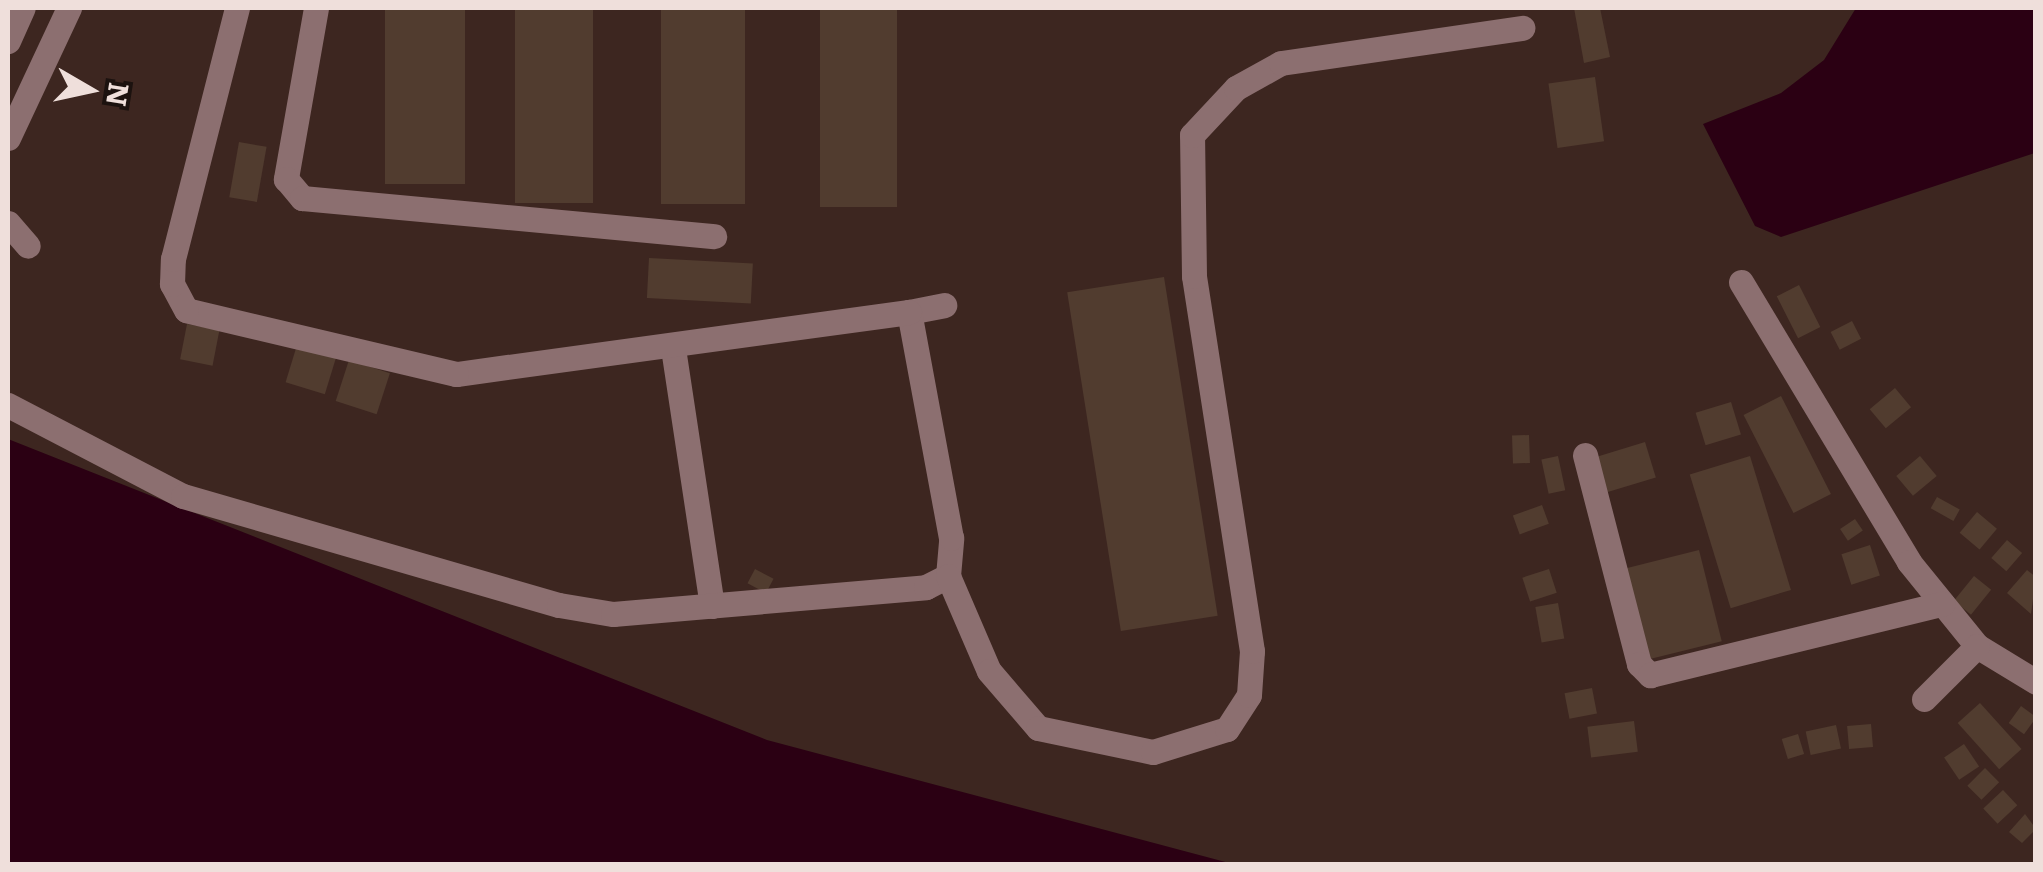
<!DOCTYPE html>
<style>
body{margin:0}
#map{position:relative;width:2043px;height:872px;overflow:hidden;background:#3d2620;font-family:Literata,serif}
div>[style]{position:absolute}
.water>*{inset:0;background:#2b0013}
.building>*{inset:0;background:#513c2f;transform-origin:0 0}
.minor>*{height:25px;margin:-12.5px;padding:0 12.5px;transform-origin:12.5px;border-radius:12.5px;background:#8c6f70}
span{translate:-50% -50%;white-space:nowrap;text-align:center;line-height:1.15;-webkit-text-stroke:10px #1c120f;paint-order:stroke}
.frame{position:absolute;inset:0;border:10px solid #efdfdb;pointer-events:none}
.north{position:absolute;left:40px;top:40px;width:100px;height:100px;-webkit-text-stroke:8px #1c120f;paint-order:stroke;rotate:99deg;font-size:28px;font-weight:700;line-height:40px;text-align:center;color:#efdfdb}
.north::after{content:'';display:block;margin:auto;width:35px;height:45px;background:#efdfdb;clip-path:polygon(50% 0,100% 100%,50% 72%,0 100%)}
</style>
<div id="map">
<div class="water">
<div style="clip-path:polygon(1856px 8px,2035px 8px,2035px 153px,1781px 237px,1755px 226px,1703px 124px,1781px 93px,1824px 60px)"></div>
<div style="clip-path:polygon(8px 439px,767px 740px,1233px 864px,8px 864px)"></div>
</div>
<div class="building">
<div style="left:385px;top:8px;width:80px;height:176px"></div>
<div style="left:515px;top:8px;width:78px;height:195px"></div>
<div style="left:661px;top:8px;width:84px;height:196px"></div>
<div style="left:820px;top:8px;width:77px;height:199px"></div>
<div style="clip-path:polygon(1574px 8px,1600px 8px,1610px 57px,1584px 63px)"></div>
<div style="left:1595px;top:77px;width:65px;height:47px;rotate:82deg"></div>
<div style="left:239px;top:142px;width:28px;height:56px;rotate:10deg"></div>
<div style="left:649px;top:258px;width:104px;height:40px;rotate:3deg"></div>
<div style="left:1164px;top:277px;width:343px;height:98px;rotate:81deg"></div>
<div style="left:1799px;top:285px;width:47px;height:25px;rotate:63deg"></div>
<div style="left:1852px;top:321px;width:20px;height:24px;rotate:63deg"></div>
<div style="left:187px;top:324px;width:33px;height:36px;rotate:11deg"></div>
<div style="left:297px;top:345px;width:41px;height:39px;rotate:17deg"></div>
<div style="left:349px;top:360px;width:43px;height:43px;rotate:18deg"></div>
<div style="left:1895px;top:388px;width:25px;height:33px;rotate:50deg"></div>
<div style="left:1781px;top:396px;width:110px;height:42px;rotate:63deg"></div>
<div style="left:1731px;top:402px;width:34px;height:37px;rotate:73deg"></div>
<div style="left:1529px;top:435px;width:28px;height:17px;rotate:88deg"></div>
<div style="left:1645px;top:442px;width:37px;height:52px;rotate:73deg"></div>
<div style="left:1558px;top:456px;width:35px;height:17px;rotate:78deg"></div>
<div style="left:1750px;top:456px;width:140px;height:63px;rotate:73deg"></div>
<div style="left:1920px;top:456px;width:26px;height:31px;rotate:50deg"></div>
<div style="left:1937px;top:497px;width:26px;height:13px;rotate:29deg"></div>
<div style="left:1542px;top:505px;width:20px;height:31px;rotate:70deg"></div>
<div style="left:1977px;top:512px;width:26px;height:27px;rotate:40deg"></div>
<div style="left:1855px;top:519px;width:14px;height:18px;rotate:56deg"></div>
<div style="left:2007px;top:540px;width:20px;height:24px;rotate:41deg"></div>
<div style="left:1870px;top:545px;width:32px;height:30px;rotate:72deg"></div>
<div style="left:1699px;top:550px;width:94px;height:75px;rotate:76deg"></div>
<div style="left:755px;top:569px;width:21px;height:16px;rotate:28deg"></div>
<div style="left:1549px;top:569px;width:25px;height:28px;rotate:72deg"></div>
<div style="clip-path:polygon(2027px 570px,2036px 577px,2031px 614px,2007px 593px)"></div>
<div style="left:1974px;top:576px;width:22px;height:32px;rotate:39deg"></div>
<div style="left:1558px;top:603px;width:36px;height:23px;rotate:80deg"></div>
<div style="left:1592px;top:688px;width:26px;height:28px;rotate:79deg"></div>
<div style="left:1980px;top:703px;width:62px;height:30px;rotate:48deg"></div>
<div style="left:2021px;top:706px;width:19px;height:21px;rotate:36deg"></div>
<div style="left:1634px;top:721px;width:31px;height:47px;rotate:83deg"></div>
<div style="left:1871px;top:724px;width:23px;height:24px;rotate:85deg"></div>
<div style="left:1836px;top:725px;width:24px;height:31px;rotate:78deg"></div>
<div style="left:1798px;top:734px;width:21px;height:17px;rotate:73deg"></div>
<div style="left:1964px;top:744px;width:27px;height:24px;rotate:56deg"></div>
<div style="left:1985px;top:768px;width:20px;height:25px;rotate:45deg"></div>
<div style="left:2003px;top:790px;width:21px;height:27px;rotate:47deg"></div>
<div style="clip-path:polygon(2025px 814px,2036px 829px,2022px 843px,2009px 832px)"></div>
</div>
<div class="minor">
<div style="left:316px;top:8px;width:174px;rotate:100deg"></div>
<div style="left:286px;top:179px;width:25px;rotate:50deg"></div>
<div style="left:302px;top:198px;width:414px;rotate:5.3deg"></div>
<div style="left:8px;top:41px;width:36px;rotate:-66deg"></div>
<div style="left:8px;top:138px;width:144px;rotate:-64.9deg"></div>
<div style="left:8px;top:223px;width:30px;rotate:49deg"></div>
<div style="left:1741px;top:282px;width:327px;rotate:59deg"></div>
<div style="left:1909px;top:562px;width:108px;rotate:51deg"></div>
<div style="left:1977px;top:646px;width:69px;rotate:31.4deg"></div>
<div style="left:909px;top:312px;width:36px;rotate:-11deg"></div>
<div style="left:673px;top:348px;width:261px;rotate:81.4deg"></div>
<div style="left:8px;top:405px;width:197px;rotate:27.5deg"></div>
<div style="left:183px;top:496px;width:391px;rotate:16.2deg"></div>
<div style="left:559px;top:605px;width:55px;rotate:9.5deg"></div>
<div style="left:613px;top:614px;width:314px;rotate:-4.9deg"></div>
<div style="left:926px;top:587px;width:25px;rotate:-27deg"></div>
<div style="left:948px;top:576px;width:38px;rotate:-85deg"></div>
<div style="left:951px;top:538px;width:230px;rotate:-100.5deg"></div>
<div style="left:909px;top:312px;width:457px;rotate:172.2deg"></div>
<div style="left:456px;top:374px;width:277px;rotate:-166.7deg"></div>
<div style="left:186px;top:310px;width:30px;rotate:-118deg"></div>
<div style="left:172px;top:284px;width:25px;rotate:-88deg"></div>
<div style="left:173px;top:259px;width:259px;rotate:-75.7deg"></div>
<div style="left:1585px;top:455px;width:216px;rotate:75.5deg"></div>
<div style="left:1639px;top:664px;width:16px;rotate:45deg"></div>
<div style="left:1650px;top:675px;width:301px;rotate:-13.7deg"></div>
<div style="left:948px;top:576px;width:103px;rotate:66.7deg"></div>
<div style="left:989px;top:671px;width:75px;rotate:49.3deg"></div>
<div style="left:1038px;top:728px;width:117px;rotate:11.8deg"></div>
<div style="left:1153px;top:752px;width:77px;rotate:-17.3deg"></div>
<div style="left:1227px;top:729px;width:40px;rotate:-57.1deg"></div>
<div style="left:1249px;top:695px;width:44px;rotate:-86.1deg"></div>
<div style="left:1252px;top:651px;width:379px;rotate:-98.8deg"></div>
<div style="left:1194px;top:276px;width:141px;rotate:-90.8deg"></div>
<div style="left:1192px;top:135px;width:64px;rotate:-46.9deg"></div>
<div style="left:1236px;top:88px;width:51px;rotate:-29.1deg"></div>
<div style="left:1281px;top:63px;width:244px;rotate:-8.3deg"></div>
<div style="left:1924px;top:699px;width:75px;rotate:-45deg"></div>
</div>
<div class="frame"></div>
<div class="north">N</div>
</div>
